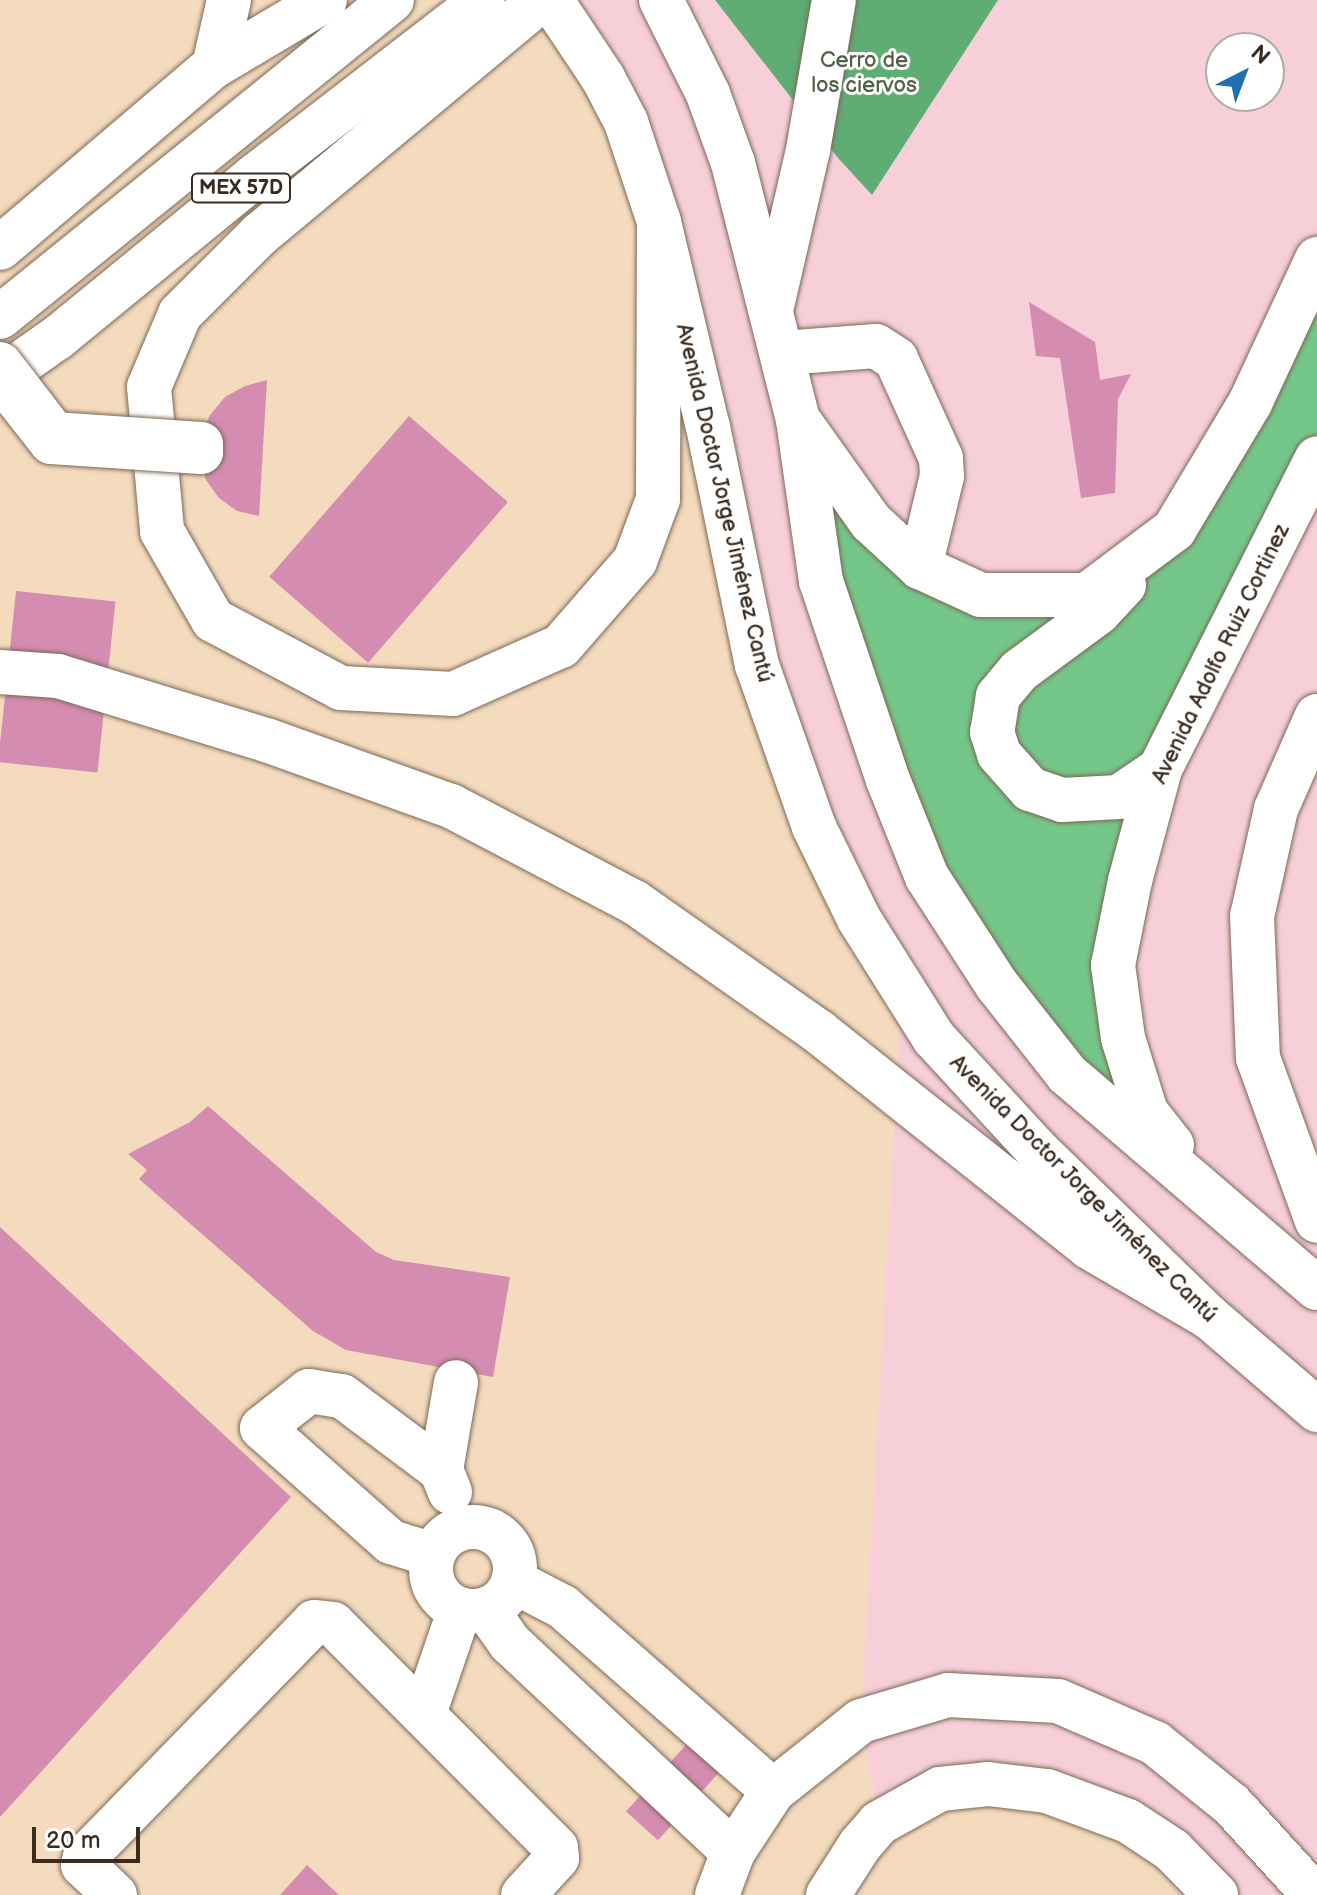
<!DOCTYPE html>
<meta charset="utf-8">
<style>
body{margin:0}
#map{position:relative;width:1317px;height:1895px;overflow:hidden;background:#f4dbbe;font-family:"Balsamiq Sans",sans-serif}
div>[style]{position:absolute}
.built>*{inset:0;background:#f6cfd8}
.green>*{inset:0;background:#75c789}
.forest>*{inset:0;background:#60ac75}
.building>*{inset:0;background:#d58cb1;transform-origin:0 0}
.roads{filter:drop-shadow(0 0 2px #7c6856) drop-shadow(0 0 2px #7c6856)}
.minor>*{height:44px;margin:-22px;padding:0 22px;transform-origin:22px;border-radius:22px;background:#fff}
.minor>.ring{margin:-22px;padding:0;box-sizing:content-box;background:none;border:44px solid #fff;border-radius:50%}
.major>*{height:44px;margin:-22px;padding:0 22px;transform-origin:22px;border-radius:22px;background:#fff}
.highway>*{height:44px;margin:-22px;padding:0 22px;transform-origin:22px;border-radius:22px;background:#fff}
.bridges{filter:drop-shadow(0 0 2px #7c6856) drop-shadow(0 0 2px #7c6856)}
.minor-bridge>*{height:44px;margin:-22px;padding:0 22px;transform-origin:22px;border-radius:22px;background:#fff}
span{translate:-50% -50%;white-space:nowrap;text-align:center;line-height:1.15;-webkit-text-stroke:6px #fff;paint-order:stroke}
.shield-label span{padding:2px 6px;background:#fff;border:2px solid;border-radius:6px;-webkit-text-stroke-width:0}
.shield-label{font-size:20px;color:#3b2a1e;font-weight:700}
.park-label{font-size:22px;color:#4f6143}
.street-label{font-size:22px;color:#3b2a1e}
.north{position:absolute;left:1205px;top:32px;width:80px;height:80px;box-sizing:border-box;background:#fff;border:2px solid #b1aaa5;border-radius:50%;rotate:42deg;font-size:22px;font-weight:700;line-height:32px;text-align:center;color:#3b2a1e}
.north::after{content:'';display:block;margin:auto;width:28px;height:36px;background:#1f6fb2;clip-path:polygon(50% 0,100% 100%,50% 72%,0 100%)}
.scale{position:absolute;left:32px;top:1827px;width:108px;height:36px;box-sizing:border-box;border:4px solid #3b2a1e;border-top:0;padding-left:10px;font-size:24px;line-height:28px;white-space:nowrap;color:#3b2a1e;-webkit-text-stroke:6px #fff;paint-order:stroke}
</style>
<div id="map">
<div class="built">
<div style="clip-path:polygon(evenodd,551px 0,1317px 0,1317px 1895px,1216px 1895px,1047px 1791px,879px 1823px,861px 1721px,902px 987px,814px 827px,659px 222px,551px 0,1221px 48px,1269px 48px,1269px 96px,1221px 96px,1221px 48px)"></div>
</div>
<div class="green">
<div style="clip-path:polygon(1317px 259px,1317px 458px,1160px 769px,1113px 965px,1146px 1112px,1067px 1074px,927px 877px,798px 420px,920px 569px,1087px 595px,1174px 530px)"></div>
</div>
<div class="forest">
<div style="clip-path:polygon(715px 0,998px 0,872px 195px,838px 158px)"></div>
</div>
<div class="building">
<div style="clip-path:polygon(1029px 302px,1095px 342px,1100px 380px,1131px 374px,1118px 399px,1115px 493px,1081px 498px,1060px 358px,1036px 356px)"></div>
<div style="clip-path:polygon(267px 380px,259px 516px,237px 511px,219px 498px,206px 480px,200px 459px,201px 437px,210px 415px,225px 397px,245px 386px)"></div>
<div style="left:409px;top:416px;width:131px;height:213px;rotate:41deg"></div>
<div style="left:16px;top:591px;width:100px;height:172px;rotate:6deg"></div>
<div style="clip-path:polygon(208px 1106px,376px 1252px,394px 1260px,510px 1277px,493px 1377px,346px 1350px,313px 1331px,139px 1179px,147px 1170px,128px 1154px,190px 1122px)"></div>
<div style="clip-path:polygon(0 1227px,291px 1497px,0 1817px)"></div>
<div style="left:711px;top:1717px;width:43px;height:127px;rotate:42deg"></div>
<div style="clip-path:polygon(307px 1865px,339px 1895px,280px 1895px)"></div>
</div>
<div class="roads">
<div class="minor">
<div style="left:783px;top:353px;width:93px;rotate:-4.3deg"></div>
<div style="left:876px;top:346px;width:24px;rotate:33deg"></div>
<div style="left:896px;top:359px;width:109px;rotate:65.6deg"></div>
<div style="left:941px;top:458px;width:18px;rotate:87deg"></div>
<div style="left:942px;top:476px;width:94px;rotate:103.6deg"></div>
<div style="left:1317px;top:716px;width:102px;rotate:113.8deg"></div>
<div style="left:1276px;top:809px;width:110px;rotate:102.6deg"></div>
<div style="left:1252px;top:916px;width:142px;rotate:87.6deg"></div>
<div style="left:1258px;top:1058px;width:173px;rotate:70.1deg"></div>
<div style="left:450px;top:1492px;width:24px;rotate:-112deg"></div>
<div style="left:441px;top:1470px;width:89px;rotate:-80.3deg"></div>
<div class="ring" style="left:431px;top:1527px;width:40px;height:40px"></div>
<div style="left:433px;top:1555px;width:44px;rotate:-162.8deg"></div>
<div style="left:391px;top:1542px;width:172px;rotate:-138.5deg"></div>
<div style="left:262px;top:1428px;width:60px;rotate:-38.2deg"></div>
<div style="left:309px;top:1391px;width:33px;rotate:9deg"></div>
<div style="left:342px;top:1396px;width:124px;rotate:36.8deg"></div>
<div style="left:513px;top:1581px;width:56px;rotate:27.5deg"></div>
<div style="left:563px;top:1607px;width:279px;rotate:41.2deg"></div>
<div style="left:486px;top:1609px;width:42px;rotate:54.8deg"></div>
<div style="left:510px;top:1643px;width:306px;rotate:43.1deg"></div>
<div style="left:424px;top:1714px;width:111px;rotate:-71.1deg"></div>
<div style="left:115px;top:1895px;width:44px;rotate:-136.8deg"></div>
<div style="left:83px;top:1865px;width:8px;rotate:-76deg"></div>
<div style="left:85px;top:1857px;width:328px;rotate:-45.7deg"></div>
<div style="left:314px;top:1622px;width:19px;rotate:6deg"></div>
<div style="left:333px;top:1624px;width:316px;rotate:45.1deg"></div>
<div style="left:556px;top:1848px;width:10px;rotate:84deg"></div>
<div style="left:557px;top:1858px;width:50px;rotate:132.6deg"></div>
<div style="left:717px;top:1895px;width:46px;rotate:-69.6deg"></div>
<div style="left:733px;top:1852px;width:73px;rotate:-56.7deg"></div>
<div style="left:773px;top:1791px;width:112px;rotate:-38.5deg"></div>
<div style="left:861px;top:1721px;width:91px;rotate:-16.6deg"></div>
<div style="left:948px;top:1695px;width:110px;rotate:3.1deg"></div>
<div style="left:1058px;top:1701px;width:106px;rotate:23.4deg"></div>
<div style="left:1155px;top:1743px;width:97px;rotate:38.8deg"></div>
<div style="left:1231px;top:1804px;width:123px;rotate:47.6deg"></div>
<div style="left:828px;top:1895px;width:59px;rotate:-57.4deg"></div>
<div style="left:860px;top:1845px;width:29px;rotate:-49deg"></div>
<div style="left:879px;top:1823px;width:70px;rotate:-29.1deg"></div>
<div style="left:940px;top:1789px;width:48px;rotate:-5.9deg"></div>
<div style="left:988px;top:1784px;width:59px;rotate:6.8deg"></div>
<div style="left:1047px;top:1791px;width:86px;rotate:20.3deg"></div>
<div style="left:1128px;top:1821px;width:53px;rotate:33.4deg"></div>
<div style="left:1172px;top:1850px;width:63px;rotate:45.6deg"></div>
</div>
<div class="major">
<div style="left:551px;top:0;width:94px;rotate:56.3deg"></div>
<div style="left:603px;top:78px;width:50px;rotate:62.4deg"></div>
<div style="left:626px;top:122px;width:105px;rotate:71.7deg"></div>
<div style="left:659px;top:222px;width:211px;rotate:76.6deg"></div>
<div style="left:708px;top:427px;width:243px;rotate:78.4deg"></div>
<div style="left:757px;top:665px;width:172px;rotate:70.6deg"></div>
<div style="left:814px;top:827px;width:102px;rotate:63.9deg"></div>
<div style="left:859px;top:919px;width:141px;rotate:57.8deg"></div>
<div style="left:934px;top:1038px;width:151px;rotate:47.4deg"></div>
<div style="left:1036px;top:1149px;width:241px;rotate:44.2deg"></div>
<div style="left:1209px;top:1317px;width:143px;rotate:40.7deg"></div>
<div style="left:661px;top:0;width:105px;rotate:63.4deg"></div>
<div style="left:708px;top:94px;width:73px;rotate:70.1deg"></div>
<div style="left:733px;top:163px;width:265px;rotate:75.8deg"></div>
<div style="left:798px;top:420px;width:163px;rotate:81.9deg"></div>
<div style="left:821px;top:581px;width:210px;rotate:71.4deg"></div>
<div style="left:888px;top:780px;width:105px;rotate:68.1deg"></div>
<div style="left:927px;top:877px;width:129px;rotate:57.1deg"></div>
<div style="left:997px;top:985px;width:113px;rotate:51.8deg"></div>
<div style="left:1067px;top:1074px;width:329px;rotate:40.6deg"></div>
<div style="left:802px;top:425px;width:119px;rotate:54.6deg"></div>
<div style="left:871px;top:522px;width:67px;rotate:42.6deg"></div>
<div style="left:920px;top:567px;width:67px;rotate:24.7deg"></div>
<div style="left:981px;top:595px;width:106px"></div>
<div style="left:1087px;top:595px;width:109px;rotate:-36.8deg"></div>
<div style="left:1174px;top:530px;width:148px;rotate:-59.1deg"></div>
<div style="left:1250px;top:403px;width:159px;rotate:-65deg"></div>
<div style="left:1124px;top:585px;width:37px;rotate:133deg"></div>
<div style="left:1099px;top:612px;width:99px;rotate:143.6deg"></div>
<div style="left:1019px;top:671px;width:33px;rotate:130deg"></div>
<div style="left:998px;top:696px;width:36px;rotate:99deg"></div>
<div style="left:992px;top:732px;width:23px;rotate:72deg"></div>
<div style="left:999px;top:754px;width:47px;rotate:48.5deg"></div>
<div style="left:1030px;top:789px;width:34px;rotate:19deg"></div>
<div style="left:1062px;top:800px;width:57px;rotate:-3deg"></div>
<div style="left:1119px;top:797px;width:50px;rotate:-34.3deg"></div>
<div style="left:1172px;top:1145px;width:42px;rotate:-128.2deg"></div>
<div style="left:1146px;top:1112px;width:77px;rotate:-107.3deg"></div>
<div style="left:1123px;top:1038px;width:74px;rotate:-97.8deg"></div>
<div style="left:1113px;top:965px;width:86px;rotate:-78.6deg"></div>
<div style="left:1130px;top:881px;width:116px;rotate:-75deg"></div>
<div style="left:1160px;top:769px;width:348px;rotate:-63.2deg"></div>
</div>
<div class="highway">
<div style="left:541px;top:0;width:366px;rotate:140.2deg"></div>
<div style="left:260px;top:234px;width:113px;rotate:135deg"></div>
<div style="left:180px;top:314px;width:79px;rotate:113deg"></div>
<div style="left:149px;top:387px;width:145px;rotate:84.8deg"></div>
<div style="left:162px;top:531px;width:103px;rotate:60.2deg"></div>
<div style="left:213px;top:620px;width:145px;rotate:28deg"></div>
<div style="left:341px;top:688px;width:112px;rotate:3.1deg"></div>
<div style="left:453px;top:694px;width:118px;rotate:-24deg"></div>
<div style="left:561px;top:646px;width:113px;rotate:-49deg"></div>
<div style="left:635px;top:561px;width:66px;rotate:-69.6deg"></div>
<div style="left:658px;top:499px;width:277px;rotate:-89.8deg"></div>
<div style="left:214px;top:66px;width:68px;rotate:-77.2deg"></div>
<div style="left:0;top:248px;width:281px;rotate:-40.4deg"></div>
<div style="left:214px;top:66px;width:129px;rotate:-30.7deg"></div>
<div style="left:772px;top:306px;width:160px;rotate:-77deg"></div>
<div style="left:808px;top:150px;width:152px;rotate:-80.2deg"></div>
<div style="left:0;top:317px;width:504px;rotate:-38.96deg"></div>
<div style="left:0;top:378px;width:70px;rotate:-35.1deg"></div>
<div style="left:57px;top:338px;width:256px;rotate:-39.3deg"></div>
<div style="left:255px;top:176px;width:288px;rotate:-37.7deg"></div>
<div style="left:0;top:672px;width:58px;rotate:3.9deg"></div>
<div style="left:58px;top:676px;width:221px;rotate:17.1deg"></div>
<div style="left:269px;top:741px;width:193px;rotate:19.7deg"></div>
<div style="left:451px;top:806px;width:207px;rotate:27.7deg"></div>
<div style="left:634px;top:902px;width:226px;rotate:35.1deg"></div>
<div style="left:819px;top:1032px;width:345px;rotate:38.5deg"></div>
<div style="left:1089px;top:1247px;width:139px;rotate:30.3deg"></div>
</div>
</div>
<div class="bridges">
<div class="minor-bridge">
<div style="left:0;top:364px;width:88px;rotate:52.4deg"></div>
<div style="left:54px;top:434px;width:147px;rotate:3.9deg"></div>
<div style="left:201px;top:444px;width:8px;rotate:90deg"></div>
<div style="left:201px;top:452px;width:150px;rotate:-176.2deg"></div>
<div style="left:51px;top:442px;width:83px;rotate:-128.1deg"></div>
</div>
</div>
<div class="shield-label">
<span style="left:241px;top:188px">MEX 57D</span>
</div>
<div class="park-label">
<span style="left:864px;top:73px">Cerro de<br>los ciervos</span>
</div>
<div class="street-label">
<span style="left:724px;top:503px;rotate:77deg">Avenida Doctor Jorge Jiménez Cantú</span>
<span style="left:1221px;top:654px;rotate:-64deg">Avenida Adolfo Ruiz Cortinez</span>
<span style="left:1083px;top:1189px;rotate:45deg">Avenida Doctor Jorge Jiménez Cantú</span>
</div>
<div class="north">N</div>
<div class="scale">20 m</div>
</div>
